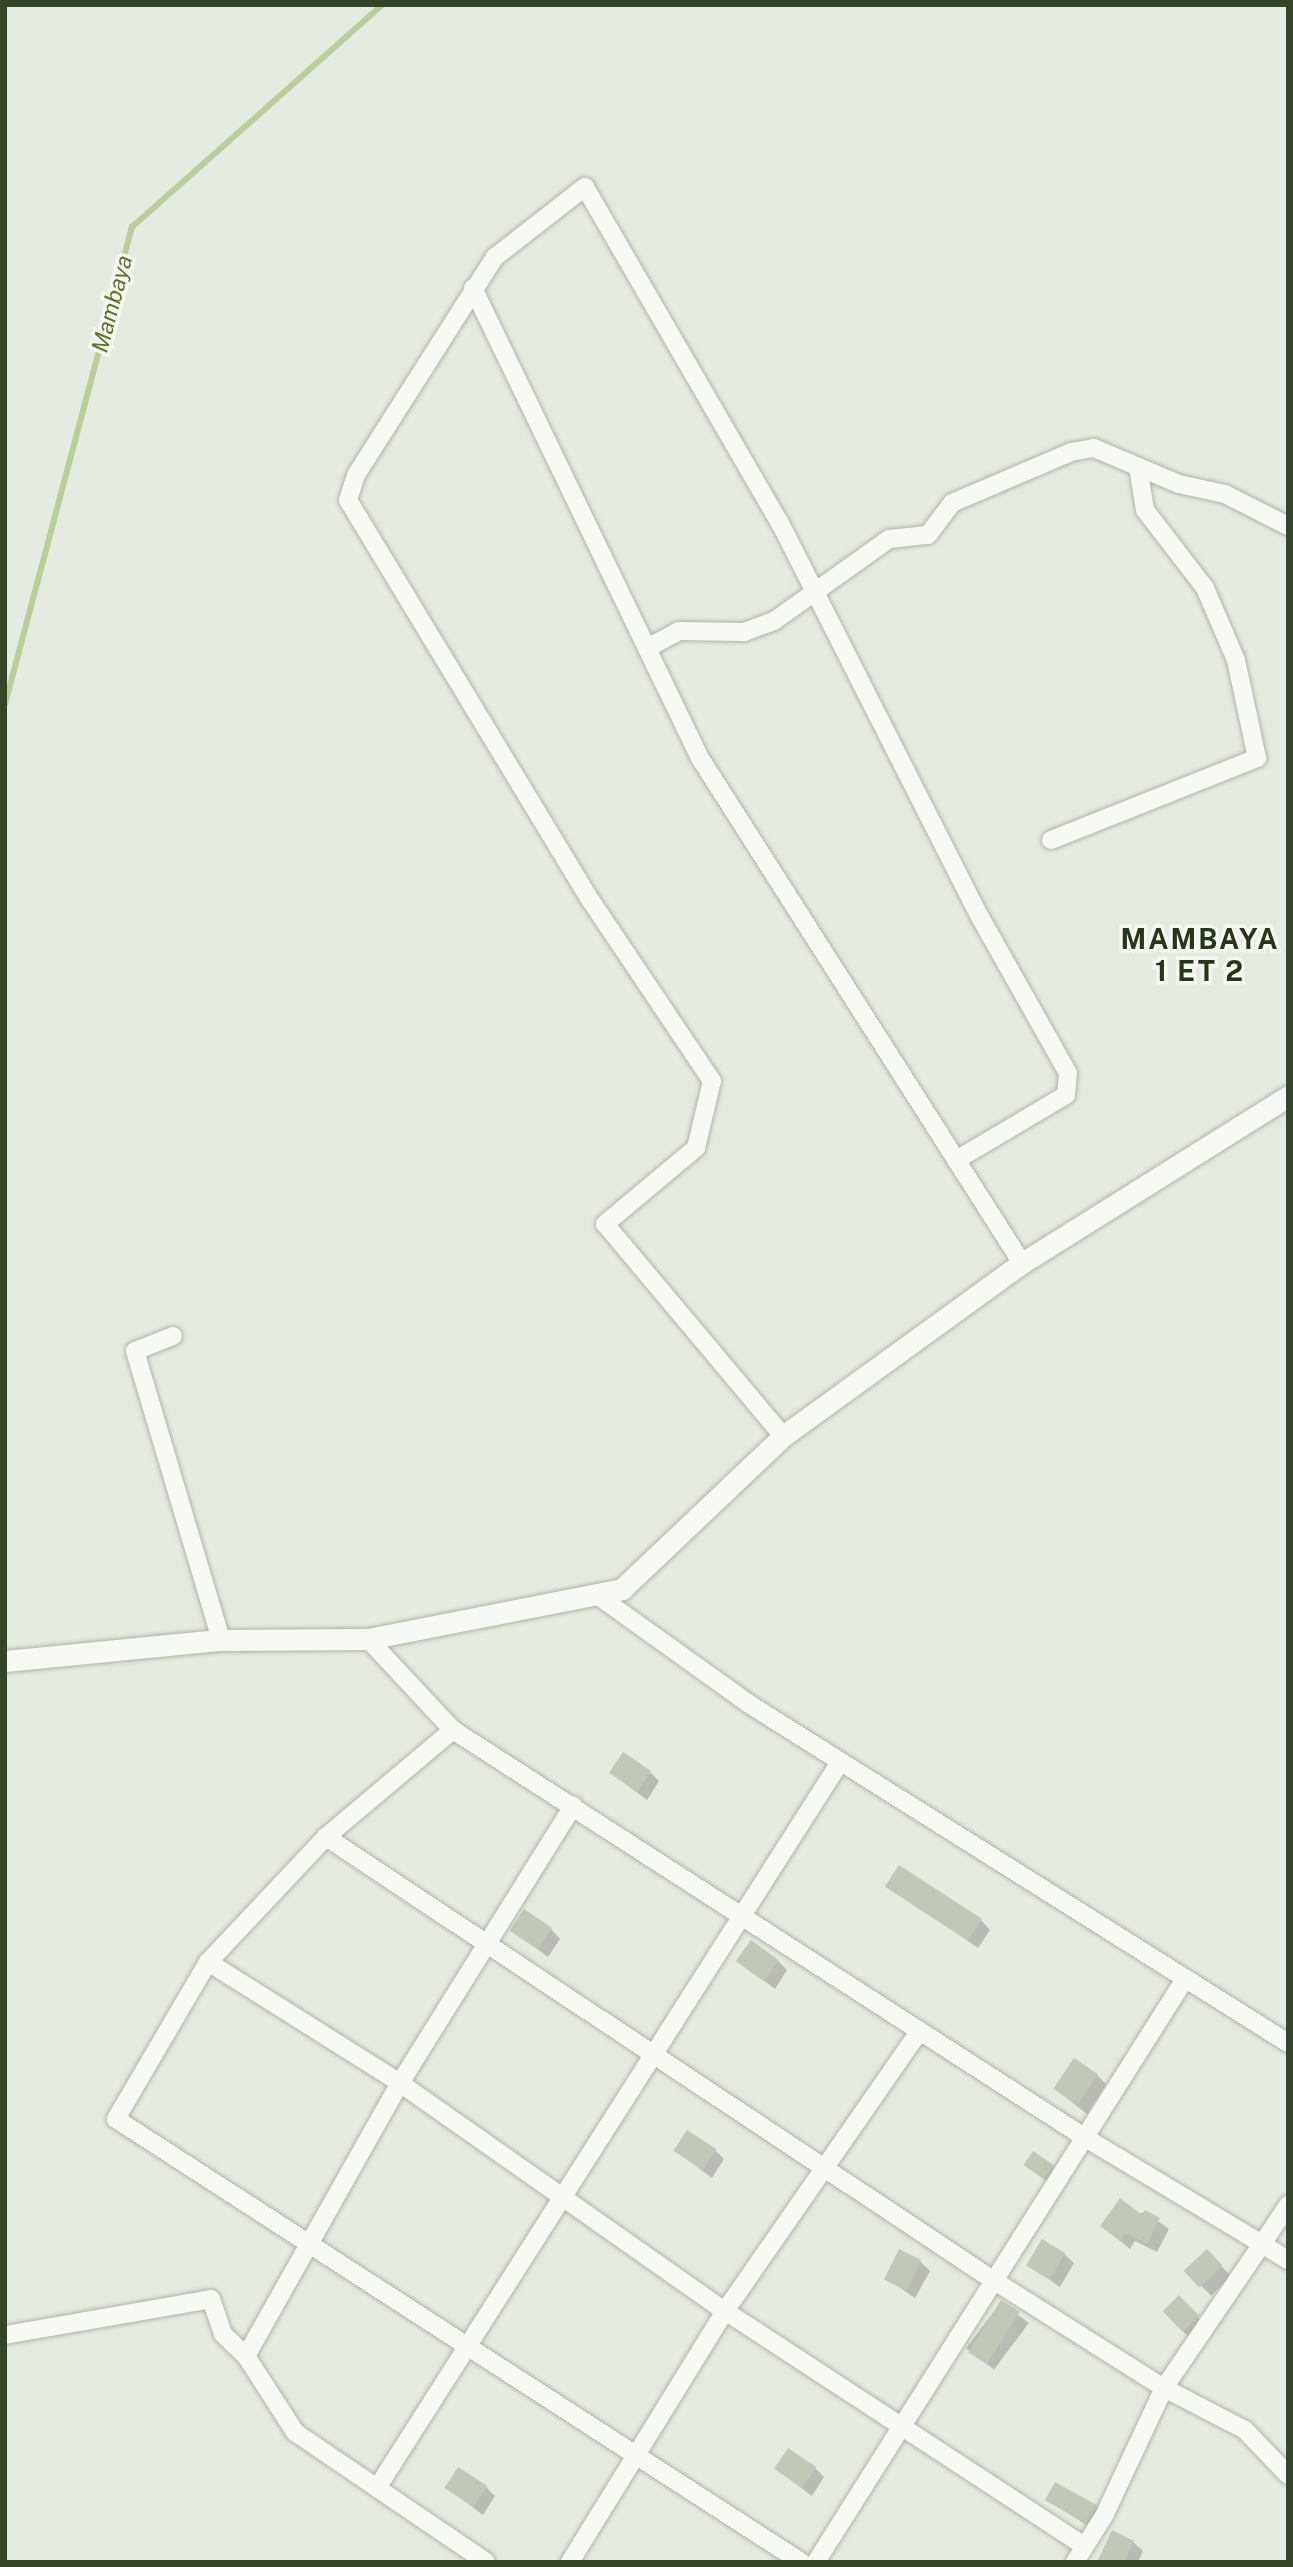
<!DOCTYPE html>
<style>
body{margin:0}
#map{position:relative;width:1293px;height:2567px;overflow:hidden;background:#e6ebe1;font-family:"Public Sans",sans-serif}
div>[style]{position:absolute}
.shadow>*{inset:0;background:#0003;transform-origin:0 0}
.stream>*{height:6px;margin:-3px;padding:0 3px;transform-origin:3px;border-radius:3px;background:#b9ce99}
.building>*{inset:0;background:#c0c9b8;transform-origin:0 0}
.roads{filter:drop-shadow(0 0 2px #aeb6a6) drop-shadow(0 0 2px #aeb6a6)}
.minor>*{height:18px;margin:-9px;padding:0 9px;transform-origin:9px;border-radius:9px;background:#f7f9f4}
.tertiary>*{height:21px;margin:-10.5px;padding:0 10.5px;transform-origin:10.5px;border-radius:10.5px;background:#f7f9f4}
span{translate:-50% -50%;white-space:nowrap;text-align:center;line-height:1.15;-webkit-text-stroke:7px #f5f8f1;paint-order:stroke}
.water-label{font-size:23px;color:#57772d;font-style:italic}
.district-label{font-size:28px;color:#27351a;font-weight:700;letter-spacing:2px}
.frame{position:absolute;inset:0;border:7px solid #364428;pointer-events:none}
</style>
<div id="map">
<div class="shadow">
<div style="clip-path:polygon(650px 1772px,659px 1781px,647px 1800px,611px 1773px)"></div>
<div style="clip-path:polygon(888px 1886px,981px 1920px,990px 1930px,978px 1948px)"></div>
<div style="clip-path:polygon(551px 1929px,560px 1939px,548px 1957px,512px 1930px)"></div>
<div style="clip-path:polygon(778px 1961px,787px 1970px,775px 1989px,739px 1962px)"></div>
<div style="clip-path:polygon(1097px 2075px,1106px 2084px,1087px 2114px,1055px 2089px)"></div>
<div style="clip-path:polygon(715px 2150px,724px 2159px,712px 2178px,676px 2151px)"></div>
<div style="clip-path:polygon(1026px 2166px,1053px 2166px,1062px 2175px,1054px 2187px)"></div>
<div style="clip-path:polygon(1145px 2212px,1169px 2229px,1157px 2252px,1135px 2241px,1130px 2249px,1102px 2226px)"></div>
<div style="left:1207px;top:2252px;width:34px;height:28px;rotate:45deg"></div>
<div style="clip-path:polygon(1064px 2254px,1074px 2263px,1060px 2287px,1028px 2265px)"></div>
<div style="clip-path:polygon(921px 2262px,930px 2271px,915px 2298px,886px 2278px)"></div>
<div style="left:1179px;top:2298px;width:40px;height:20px;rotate:46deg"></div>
<div style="left:1001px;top:2302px;width:35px;height:58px;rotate:37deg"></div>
<div style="clip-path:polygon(815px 2468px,824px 2477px,812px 2496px,776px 2469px)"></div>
<div style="clip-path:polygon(486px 2487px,495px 2496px,483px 2515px,447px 2488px)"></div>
<div style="clip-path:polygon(1047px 2500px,1096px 2506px,1105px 2515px,1096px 2531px)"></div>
<div style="clip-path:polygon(1133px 2542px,1143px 2551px,1138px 2562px,1105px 2562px)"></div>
</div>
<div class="stream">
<div style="left:5px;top:704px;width:494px;rotate:-75.1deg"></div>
<div style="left:132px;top:227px;width:334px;rotate:-41.6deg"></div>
</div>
<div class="building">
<div style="left:623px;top:1752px;width:34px;height:25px;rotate:34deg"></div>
<div style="left:899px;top:1865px;width:99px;height:26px;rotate:33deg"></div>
<div style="left:524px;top:1909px;width:34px;height:26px;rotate:34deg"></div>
<div style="left:751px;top:1940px;width:34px;height:26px;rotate:36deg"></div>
<div style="left:1074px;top:2058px;width:29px;height:37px;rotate:34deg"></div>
<div style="left:687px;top:2130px;width:35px;height:25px;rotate:33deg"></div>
<div style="left:1033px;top:2151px;width:25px;height:17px;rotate:34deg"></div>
<div style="clip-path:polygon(1120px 2198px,1142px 2215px,1145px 2210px,1160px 2218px,1147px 2244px,1126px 2233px,1120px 2241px,1100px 2226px)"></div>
<div style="left:1042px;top:2239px;width:27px;height:31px;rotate:31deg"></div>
<div style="left:899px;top:2249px;width:25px;height:34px;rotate:26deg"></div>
<div style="left:1207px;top:2249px;width:23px;height:32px;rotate:47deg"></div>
<div style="left:1179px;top:2295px;width:29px;height:23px;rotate:46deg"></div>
<div style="left:1001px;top:2300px;width:22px;height:62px;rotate:32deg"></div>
<div style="left:788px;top:2448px;width:34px;height:25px;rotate:34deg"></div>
<div style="left:458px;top:2467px;width:35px;height:25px;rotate:33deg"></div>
<div style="left:1055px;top:2482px;width:48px;height:21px;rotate:29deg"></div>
<div style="clip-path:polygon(1112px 2530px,1134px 2541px,1124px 2562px,1097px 2562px)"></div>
</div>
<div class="roads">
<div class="minor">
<div style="left:473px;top:288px;width:522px;rotate:64.22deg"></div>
<div style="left:700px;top:758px;width:599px;rotate:57.48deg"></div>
<div style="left:649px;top:647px;width:34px;rotate:-28deg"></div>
<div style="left:679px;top:631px;width:65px;rotate:0.9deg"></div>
<div style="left:744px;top:632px;width:32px;rotate:-20deg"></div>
<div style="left:774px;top:621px;width:141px;rotate:-35.5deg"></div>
<div style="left:889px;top:539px;width:39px;rotate:-6deg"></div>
<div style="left:928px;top:535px;width:40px;rotate:-53deg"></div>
<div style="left:952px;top:503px;width:129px;rotate:-23.2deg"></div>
<div style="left:1071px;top:452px;width:23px;rotate:-10deg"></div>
<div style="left:1094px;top:448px;width:92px;rotate:23deg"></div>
<div style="left:1179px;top:484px;width:47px;rotate:12.3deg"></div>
<div style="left:1225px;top:494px;width:71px;rotate:26.9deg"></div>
<div style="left:1051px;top:840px;width:222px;rotate:-21.7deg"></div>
<div style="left:1257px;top:758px;width:100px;rotate:-102.1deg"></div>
<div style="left:1236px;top:660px;width:78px;rotate:-113.3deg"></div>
<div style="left:1205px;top:588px;width:98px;rotate:-127.6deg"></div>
<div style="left:1145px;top:510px;width:44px;rotate:-99.2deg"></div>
<div style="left:173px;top:1336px;width:41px;rotate:158.5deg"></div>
<div style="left:135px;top:1351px;width:302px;rotate:73.4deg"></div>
<div style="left:783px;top:1436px;width:277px;rotate:-130deg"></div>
<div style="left:605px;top:1224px;width:119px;rotate:-39.9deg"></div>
<div style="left:696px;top:1148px;width:69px;rotate:-76.6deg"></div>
<div style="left:712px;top:1081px;width:220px;rotate:-123.9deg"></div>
<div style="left:589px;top:898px;width:465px;rotate:-121.2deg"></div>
<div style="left:348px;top:500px;width:26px;rotate:-72deg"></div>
<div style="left:356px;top:475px;width:259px;rotate:-57.5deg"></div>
<div style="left:495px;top:257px;width:114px;rotate:-37.9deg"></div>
<div style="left:585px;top:187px;width:388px;rotate:59.9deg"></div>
<div style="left:780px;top:523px;width:442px;rotate:63.1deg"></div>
<div style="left:980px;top:917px;width:179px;rotate:60.6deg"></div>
<div style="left:1068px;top:1073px;width:22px;rotate:95deg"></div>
<div style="left:1066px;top:1095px;width:128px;rotate:149.4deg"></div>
<div style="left:597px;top:1595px;width:187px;rotate:35.6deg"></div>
<div style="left:749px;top:1704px;width:637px;rotate:32.17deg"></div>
<div style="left:368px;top:1639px;width:125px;rotate:47deg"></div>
<div style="left:453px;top:1730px;width:751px;rotate:32.82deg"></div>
<div style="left:1084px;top:2137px;width:208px;rotate:31deg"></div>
<div style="left:1262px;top:2244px;width:47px;rotate:-56.3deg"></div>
<div style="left:453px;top:1730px;width:166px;rotate:139.9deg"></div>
<div style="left:326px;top:1837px;width:172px;rotate:133.3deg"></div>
<div style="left:208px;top:1962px;width:182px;rotate:120.4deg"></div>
<div style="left:116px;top:2119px;width:816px;rotate:32.89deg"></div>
<div style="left:326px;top:1837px;width:801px;rotate:33.59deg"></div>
<div style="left:993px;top:2280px;width:202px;rotate:32.3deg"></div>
<div style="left:1164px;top:2388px;width:91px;rotate:27.4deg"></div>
<div style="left:1245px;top:2430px;width:62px;rotate:46.3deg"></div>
<div style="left:208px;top:1962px;width:227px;rotate:32.2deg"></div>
<div style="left:400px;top:2083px;width:397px;rotate:35.1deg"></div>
<div style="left:725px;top:2311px;width:429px;rotate:33.2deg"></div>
<div style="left:5px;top:2335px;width:209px;rotate:-9.9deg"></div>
<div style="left:211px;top:2299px;width:37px;rotate:71deg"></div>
<div style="left:223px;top:2334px;width:32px;rotate:44deg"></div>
<div style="left:377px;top:2488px;width:861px;rotate:-57.47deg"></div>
<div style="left:486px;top:2562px;width:231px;rotate:-145.8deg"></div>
<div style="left:295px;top:2432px;width:90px;rotate:-122.8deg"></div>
<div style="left:246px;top:2356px;width:313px;rotate:-60.6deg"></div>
<div style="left:400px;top:2083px;width:327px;rotate:-58deg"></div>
<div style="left:570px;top:2562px;width:295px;rotate:-58.3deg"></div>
<div style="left:725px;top:2311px;width:338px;rotate:-55.2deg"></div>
<div style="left:816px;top:2562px;width:690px;rotate:-57.67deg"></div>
<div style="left:1075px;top:2562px;width:54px;rotate:-57.8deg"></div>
<div style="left:1104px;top:2516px;width:141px;rotate:-64.9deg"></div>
<div style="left:1164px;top:2388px;width:174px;rotate:-55.8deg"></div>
<div style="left:1262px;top:2244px;width:31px;rotate:32deg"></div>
</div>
<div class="tertiary">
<div style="left:5px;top:1661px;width:217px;rotate:-5.6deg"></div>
<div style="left:221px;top:1640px;width:147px;rotate:-0.4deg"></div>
<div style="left:368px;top:1639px;width:259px;rotate:-11.1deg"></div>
<div style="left:622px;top:1589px;width:222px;rotate:-43.5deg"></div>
<div style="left:783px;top:1436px;width:295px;rotate:-35.9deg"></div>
<div style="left:1022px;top:1263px;width:314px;rotate:-32.1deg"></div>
</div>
</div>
<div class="water-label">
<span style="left:112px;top:304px;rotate:-75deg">Mambaya</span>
</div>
<div class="district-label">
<span style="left:1200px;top:955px">MAMBAYA<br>1 ET 2</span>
</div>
<div class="frame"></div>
</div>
